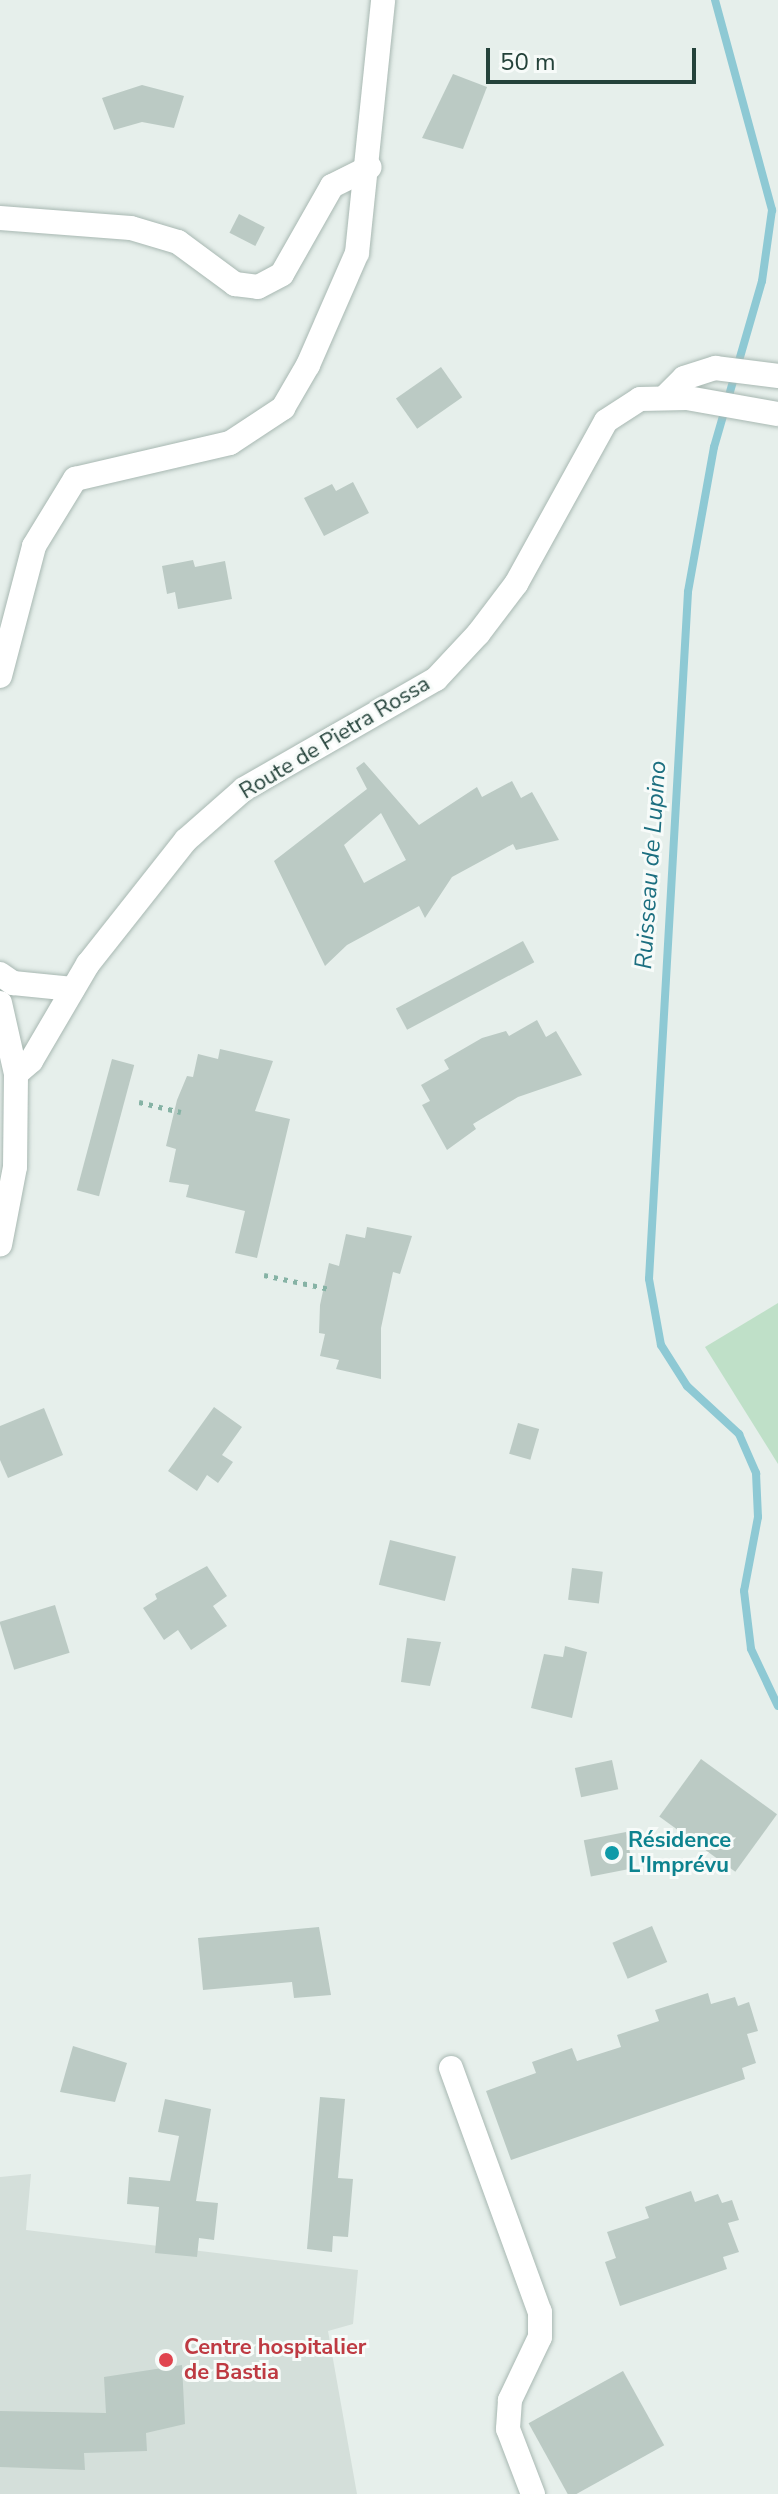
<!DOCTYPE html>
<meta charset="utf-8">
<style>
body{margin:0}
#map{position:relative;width:778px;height:2494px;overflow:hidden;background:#e6efeb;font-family:"Nunito Sans",sans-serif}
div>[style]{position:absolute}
.built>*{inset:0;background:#d4dfda}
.green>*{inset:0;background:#bfe0c8}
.stream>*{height:8px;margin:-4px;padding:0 4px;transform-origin:4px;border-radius:4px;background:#8ec9d4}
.building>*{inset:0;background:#bbcac4;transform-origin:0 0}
.path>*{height:5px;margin-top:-2.5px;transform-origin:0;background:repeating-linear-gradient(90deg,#86b3a5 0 4px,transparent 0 10px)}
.roads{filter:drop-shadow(0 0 2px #a8b8b2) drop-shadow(0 0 2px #a8b8b2)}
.minor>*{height:24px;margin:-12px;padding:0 12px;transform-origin:12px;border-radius:12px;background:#fff}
.tertiary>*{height:24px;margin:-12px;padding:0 12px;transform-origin:12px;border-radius:12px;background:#fff}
.secondary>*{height:24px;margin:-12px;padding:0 12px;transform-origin:12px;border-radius:12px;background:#fff}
.dots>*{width:22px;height:22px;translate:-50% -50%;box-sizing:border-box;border:4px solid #f7fbf9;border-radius:50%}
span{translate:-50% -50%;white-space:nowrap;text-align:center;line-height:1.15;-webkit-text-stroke:6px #f7fbf9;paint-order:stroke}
.street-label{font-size:22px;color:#24423a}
.culture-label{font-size:22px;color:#0d838f;font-weight:700}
.left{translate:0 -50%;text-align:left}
.health-label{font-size:22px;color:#be3a42;font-weight:700}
.water-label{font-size:24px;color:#1c6f80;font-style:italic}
.scale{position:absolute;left:486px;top:48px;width:210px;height:36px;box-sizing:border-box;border:4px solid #24423a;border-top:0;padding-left:10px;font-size:24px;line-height:28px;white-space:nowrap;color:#24423a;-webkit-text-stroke:6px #f7fbf9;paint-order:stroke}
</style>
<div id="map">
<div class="built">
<div style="clip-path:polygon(31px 2174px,26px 2230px,358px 2270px,353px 2324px,328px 2331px,357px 2494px,0 2494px,0 2177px)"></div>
</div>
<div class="green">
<div style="clip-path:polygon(778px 1303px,778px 1464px,705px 1347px)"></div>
</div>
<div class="stream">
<div style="left:715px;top:0;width:218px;rotate:74.8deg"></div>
<div style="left:772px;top:210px;width:72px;rotate:98deg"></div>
<div style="left:762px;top:281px;width:173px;rotate:106.1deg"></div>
<div style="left:714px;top:447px;width:147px;rotate:100.2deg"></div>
<div style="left:688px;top:592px;width:688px;rotate:93.25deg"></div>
<div style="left:649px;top:1279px;width:67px;rotate:79.7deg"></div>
<div style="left:661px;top:1345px;width:49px;rotate:57.6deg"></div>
<div style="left:687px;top:1386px;width:71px;rotate:42.7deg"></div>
<div style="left:739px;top:1434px;width:43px;rotate:66.4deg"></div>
<div style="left:756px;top:1473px;width:44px;rotate:87.4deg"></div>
<div style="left:758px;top:1517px;width:75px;rotate:100.7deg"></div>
<div style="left:744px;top:1591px;width:58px;rotate:83.1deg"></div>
<div style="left:751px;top:1649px;width:63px;rotate:64.7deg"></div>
</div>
<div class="building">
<div style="clip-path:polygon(453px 74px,487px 87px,463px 149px,422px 138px)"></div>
<div style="clip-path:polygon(142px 85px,184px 96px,174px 128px,142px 122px,114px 130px,102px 98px)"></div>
<div style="left:239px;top:214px;width:29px;height:21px;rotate:27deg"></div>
<div style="left:441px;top:367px;width:37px;height:55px;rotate:55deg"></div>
<div style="clip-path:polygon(353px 482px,369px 513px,324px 536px,304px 498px,332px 484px,336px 491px)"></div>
<div style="clip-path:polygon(193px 560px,195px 567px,225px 561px,232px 599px,178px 609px,175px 592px,167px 594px,162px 566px)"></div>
<div style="clip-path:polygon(evenodd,364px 762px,419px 825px,477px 787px,482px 797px,512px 781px,521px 798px,532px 792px,559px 840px,516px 850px,513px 844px,452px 877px,425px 918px,419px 906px,347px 945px,325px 966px,274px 861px,367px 789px,356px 768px,364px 762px,381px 813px,406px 860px,364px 883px,344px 845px,381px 813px)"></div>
<div style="left:523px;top:941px;width:24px;height:144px;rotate:62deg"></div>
<div style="clip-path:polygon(537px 1020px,546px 1037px,556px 1031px,582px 1075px,518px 1097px,473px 1124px,476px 1129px,447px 1150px,422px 1105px,430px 1101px,421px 1085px,449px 1069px,444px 1060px,482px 1038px,506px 1031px,509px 1036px)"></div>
<div style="clip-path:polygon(220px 1049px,273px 1061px,255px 1111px,290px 1119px,257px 1258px,235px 1253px,245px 1211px,186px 1197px,189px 1185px,169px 1182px,176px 1149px,166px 1146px,177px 1100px,187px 1076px,193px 1077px,198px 1054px,218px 1059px)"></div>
<div style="left:112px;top:1059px;width:23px;height:136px;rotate:15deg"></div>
<div style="clip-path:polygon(367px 1227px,412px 1236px,400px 1274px,393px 1272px,381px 1328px,381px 1379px,336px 1369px,339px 1360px,320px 1356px,325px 1334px,319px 1333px,320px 1305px,329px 1263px,339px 1266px,346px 1234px,365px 1238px)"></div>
<div style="clip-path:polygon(214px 1407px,242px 1427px,222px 1455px,233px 1462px,218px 1483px,207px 1475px,197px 1491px,168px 1471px)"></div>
<div style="clip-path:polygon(44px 1408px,63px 1455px,8px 1478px,0 1460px,0 1426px)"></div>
<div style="left:518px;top:1423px;width:22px;height:32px;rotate:16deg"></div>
<div style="left:390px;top:1540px;width:68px;height:46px;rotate:14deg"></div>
<div style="clip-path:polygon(207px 1566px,227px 1596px,213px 1606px,227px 1626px,191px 1650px,178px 1630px,164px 1640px,143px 1608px,157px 1599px,155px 1594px)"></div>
<div style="left:572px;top:1568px;width:31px;height:32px;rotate:7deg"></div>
<div style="left:55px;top:1605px;width:50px;height:58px;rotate:73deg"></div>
<div style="clip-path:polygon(407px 1638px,441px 1642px,430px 1686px,401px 1682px)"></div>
<div style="clip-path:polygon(565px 1646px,587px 1652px,572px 1718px,531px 1708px,544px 1654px,563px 1657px)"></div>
<div style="left:701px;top:1759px;width:94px;height:71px;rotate:36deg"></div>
<div style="left:612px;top:1760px;width:30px;height:38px;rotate:78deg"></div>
<div style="left:626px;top:1832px;width:37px;height:43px;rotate:79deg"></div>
<div style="left:652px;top:1926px;width:39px;height:43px;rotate:67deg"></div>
<div style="clip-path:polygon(319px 1927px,331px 1995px,294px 1998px,292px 1982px,203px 1990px,198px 1938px)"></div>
<div style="clip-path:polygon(708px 1993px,711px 2004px,735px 1997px,738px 2006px,749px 2002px,758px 2031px,747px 2034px,756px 2063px,742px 2068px,745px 2079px,511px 2160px,486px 2091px,536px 2073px,532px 2062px,572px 2048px,577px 2061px,621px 2047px,617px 2035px,659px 2021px,655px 2010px)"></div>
<div style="clip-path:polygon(73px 2046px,127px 2063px,115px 2102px,60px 2092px)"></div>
<div style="clip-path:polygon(320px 2097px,345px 2099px,338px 2178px,353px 2179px,348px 2237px,333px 2236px,332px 2252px,307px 2249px)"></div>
<div style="clip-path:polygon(165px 2099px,211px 2109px,196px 2201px,218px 2203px,214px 2240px,199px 2238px,197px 2257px,155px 2253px,159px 2207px,127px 2204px,129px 2177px,170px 2181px,179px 2136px,158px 2132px)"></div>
<div style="clip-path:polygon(691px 2191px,695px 2202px,718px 2194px,722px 2203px,732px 2200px,739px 2220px,728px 2223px,739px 2252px,723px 2257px,727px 2269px,620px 2306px,605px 2262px,616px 2258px,607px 2232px,649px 2218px,645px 2207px)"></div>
<div style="clip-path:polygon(182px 2365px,185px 2424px,146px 2433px,147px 2451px,84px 2453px,85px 2470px,0 2467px,0 2411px,106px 2413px,104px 2377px)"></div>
<div style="left:623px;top:2371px;width:85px;height:108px;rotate:61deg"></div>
</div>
<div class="path">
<div style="left:139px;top:1102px;width:43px;rotate:13.4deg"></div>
<div style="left:264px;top:1275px;width:67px;rotate:12deg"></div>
</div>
<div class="roads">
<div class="minor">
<div style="left:0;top:218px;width:131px;rotate:4.4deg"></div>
<div style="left:131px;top:228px;width:49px;rotate:16.6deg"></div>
<div style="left:178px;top:242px;width:71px;rotate:36.4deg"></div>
<div style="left:235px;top:284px;width:23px;rotate:7deg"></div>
<div style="left:258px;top:287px;width:27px;rotate:-28deg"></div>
<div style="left:282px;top:274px;width:101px;rotate:-60.4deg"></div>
<div style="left:332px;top:186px;width:42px;rotate:-26.6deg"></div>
<div style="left:664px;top:398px;width:28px;rotate:-45deg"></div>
<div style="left:684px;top:378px;width:33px;rotate:-18deg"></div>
<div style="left:715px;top:368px;width:64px;rotate:7.2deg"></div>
<div style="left:451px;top:2068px;width:260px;rotate:70deg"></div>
<div style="left:540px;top:2312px;width:25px;rotate:90deg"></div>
<div style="left:540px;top:2337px;width:70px;rotate:115.5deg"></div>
<div style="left:510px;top:2400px;width:29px;rotate:94deg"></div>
<div style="left:508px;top:2429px;width:70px;rotate:69deg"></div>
</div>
<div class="tertiary">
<div style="left:0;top:974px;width:16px;rotate:35deg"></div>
<div style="left:13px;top:983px;width:60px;rotate:5.7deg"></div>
<div style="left:16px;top:1074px;width:20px;rotate:-41deg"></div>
<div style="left:31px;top:1061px;width:113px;rotate:-59.6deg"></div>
<div style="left:88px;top:964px;width:158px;rotate:-51.7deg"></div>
<div style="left:186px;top:840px;width:77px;rotate:-41.3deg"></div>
<div style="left:244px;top:789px;width:221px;rotate:-29.8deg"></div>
<div style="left:436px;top:679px;width:62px;rotate:-47deg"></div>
<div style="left:478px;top:634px;width:63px;rotate:-52.8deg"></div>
<div style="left:516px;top:584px;width:186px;rotate:-61.1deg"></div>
<div style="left:606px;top:421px;width:40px;rotate:-32.9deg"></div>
<div style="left:640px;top:399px;width:47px;rotate:-1.2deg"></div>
<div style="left:687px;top:398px;width:92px;rotate:10deg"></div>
</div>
<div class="secondary">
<div style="left:0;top:676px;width:134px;rotate:-75.3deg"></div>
<div style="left:34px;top:546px;width:79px;rotate:-58.5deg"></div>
<div style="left:75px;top:479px;width:159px;rotate:-13.1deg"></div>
<div style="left:230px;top:443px;width:64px;rotate:-33.4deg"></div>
<div style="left:283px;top:408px;width:50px;rotate:-59.8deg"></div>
<div style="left:308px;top:365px;width:122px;rotate:-66.4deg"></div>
<div style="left:357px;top:253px;width:254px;rotate:-84.1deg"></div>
<div style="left:0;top:1003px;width:73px;rotate:77.3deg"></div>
<div style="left:16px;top:1074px;width:93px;rotate:90.6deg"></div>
<div style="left:15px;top:1167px;width:79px;rotate:100.9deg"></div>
</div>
</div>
<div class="dots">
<div style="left:612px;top:1853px;background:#0f9aa8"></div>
<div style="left:166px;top:2360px;background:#e0444e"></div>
</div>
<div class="street-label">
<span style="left:335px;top:738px;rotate:-31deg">Route de Pietra Rossa</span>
</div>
<div class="culture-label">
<span class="left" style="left:628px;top:1853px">Résidence<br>L'Imprévu</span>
</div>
<div class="health-label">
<span class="left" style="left:184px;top:2360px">Centre hospitalier<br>de Bastia</span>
</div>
<div class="water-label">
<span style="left:651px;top:865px;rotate:-86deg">Ruisseau de Lupino</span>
</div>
<div class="scale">50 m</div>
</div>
